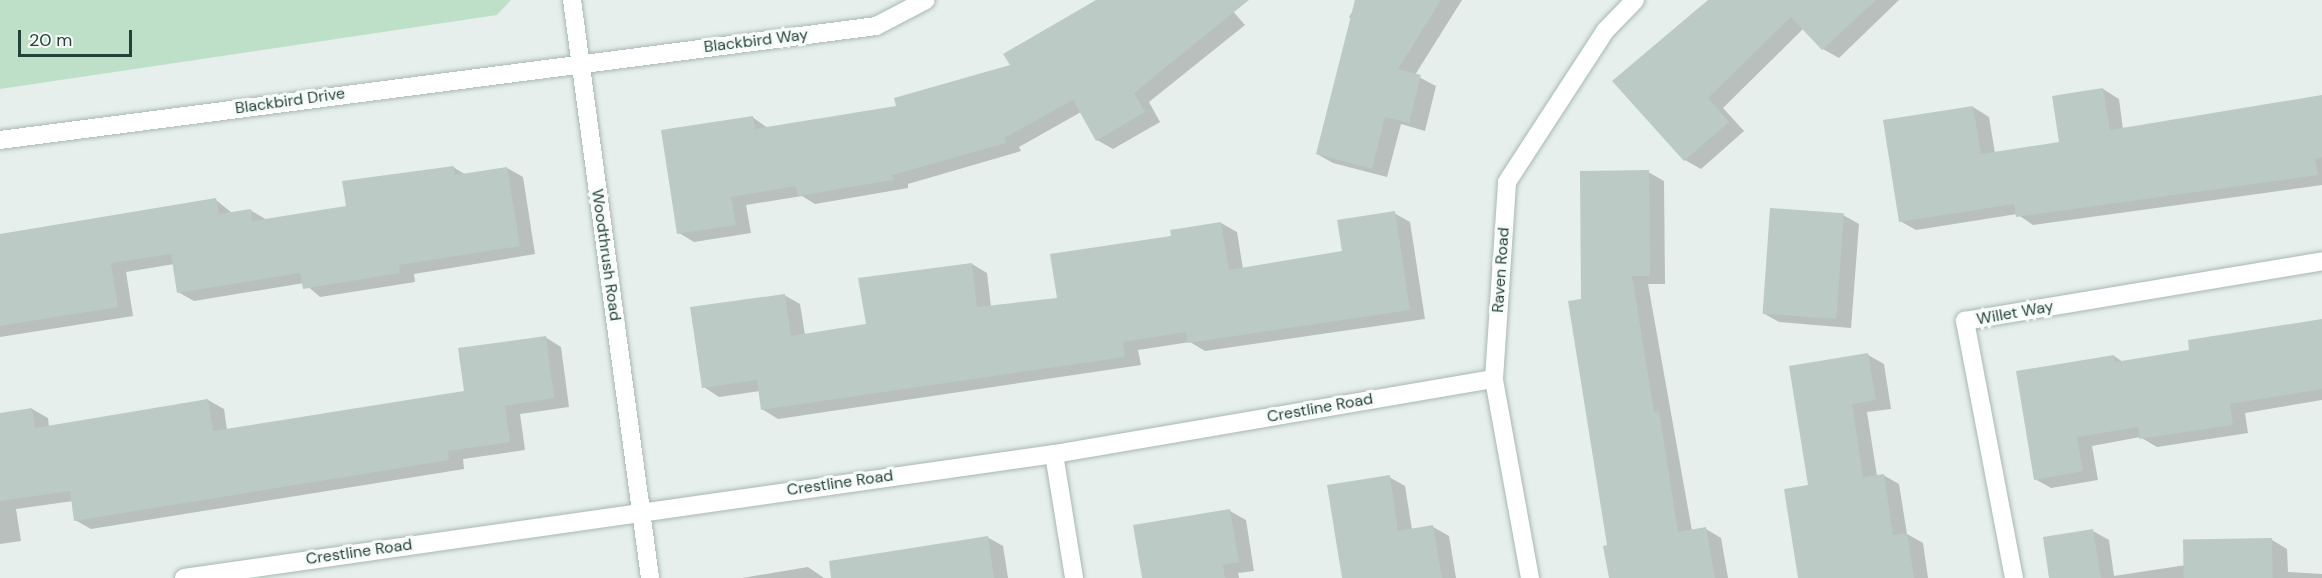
<!DOCTYPE html>
<style>
body{margin:0}
#map{position:relative;width:2322px;height:578px;overflow:hidden;background:#e6efeb;font-family:"DM Sans",sans-serif}
div>[style]{position:absolute}
.green>*{inset:0;background:#bfe0c8}
.shadow>*{inset:0;background:#0003}
.building>*{inset:0;background:#bbcac4;transform-origin:0 0}
.roads{filter:drop-shadow(0 0 2px #a8b8b2) drop-shadow(0 0 2px #a8b8b2)}
.minor>*{height:18px;margin:-9px;padding:0 9px;transform-origin:9px;border-radius:9px;background:#fff}
span{translate:-50% -50%;white-space:nowrap;text-align:center;line-height:1.15;-webkit-text-stroke:6px #f7fbf9;paint-order:stroke}
.street-label{font-size:16px;color:#24423a}
.scale{position:absolute;left:18px;top:30px;width:114px;height:27px;box-sizing:border-box;border:3px solid #24423a;border-top:0;padding-left:8px;font-size:18px;line-height:21px;white-space:nowrap;color:#24423a;-webkit-text-stroke:4px #f7fbf9;paint-order:stroke}
</style>
<div id="map">
<div class="green">
<div style="clip-path:polygon(0 0,511px 0,497px 15px,0 89px)"></div>
</div>
<div class="shadow">
<div style="clip-path:polygon(1098px 0,1238px 0,1231px 9px,1245px 25px,1149px 102px,1160px 122px,1113px 149px,1097px 140px,1081px 112px,1019px 147px,1021px 151px,908px 184px,908px 188px,815px 204px,802px 196px,746px 205px,751px 233px,694px 242px,679px 233px,752px 117px,768px 128px,898px 107px,1012px 66px)"></div>
<div style="clip-path:polygon(1360px 0,1462px 0,1415px 75px,1436px 86px,1425px 131px,1401px 124px,1387px 177px,1333px 163px,1317px 154px,1352px 19px,1349px 17px)"></div>
<div style="clip-path:polygon(1710px 0,1899px 0,1839px 58px,1823px 49px,1804px 28px,1723px 108px,1744px 131px,1701px 169px,1685px 160px,1614px 81px)"></div>
<div style="clip-path:polygon(2103px 89px,2119px 99px,2123px 129px,2322px 96px,2322px 185px,2033px 225px,2017px 214px,1916px 230px,1900px 221px,1973px 107px,1989px 117px,1995px 153px,2060px 143px)"></div>
<div style="clip-path:polygon(453px 167px,466px 175px,507px 168px,523px 177px,535px 254px,414px 274px,415px 282px,320px 297px,304px 283px,194px 301px,178px 292px,174px 264px,126px 272px,133px 316px,0 337px,0 244px,216px 200px,232px 213px,250px 210px,267px 220px,347px 207px)"></div>
<div style="clip-path:polygon(1648px 172px,1664px 181px,1665px 284px,1648px 284px,1692px 531px,1706px 529px,1721px 538px,1728px 578px,1612px 578px,1583px 300px)"></div>
<div style="clip-path:polygon(1394px 213px,1410px 222px,1425px 319px,1205px 351px,1190px 342px,1138px 350px,1141px 365px,778px 419px,762px 409px,760px 391px,719px 397px,704px 387px,784px 295px,800px 304px,805px 335px,868px 325px,972px 264px,987px 273px,991px 307px,1058px 299px,1173px 237px,1221px 223px,1237px 232px,1243px 269px,1344px 252px)"></div>
<div style="clip-path:polygon(1843px 215px,1859px 224px,1851px 328px,1779px 322px,1763px 313px)"></div>
<div style="clip-path:polygon(2322px 323px,2322px 400px,2245px 413px,2248px 433px,2157px 447px,2140px 437px,2092px 446px,2098px 480px,2051px 488px,2035px 479px,2114px 356px,2123px 362px,2191px 351px)"></div>
<div style="clip-path:polygon(545px 337px,561px 347px,569px 407px,520px 414px,525px 450px,463px 459px,464px 469px,91px 529px,75px 520px,73px 501px,16px 509px,21px 541px,0 544px,0 430px,32px 409px,48px 418px,49px 427px,208px 400px,224px 409px,227px 430px,466px 392px)"></div>
<div style="clip-path:polygon(1868px 355px,1884px 364px,1891px 409px,1867px 412px,1877px 476px,1883px 475px,1899px 484px,1907px 534px,1923px 543px,1928px 578px,1799px 578px,1810px 486px)"></div>
<div style="clip-path:polygon(1389px 477px,1405px 486px,1412px 530px,1433px 527px,1449px 536px,1456px 578px,1343px 578px)"></div>
<div style="clip-path:polygon(1230px 511px,1246px 520px,1254px 571px,1238px 573px,1239px 578px,1144px 578px)"></div>
<div style="clip-path:polygon(2093px 531px,2109px 540px,2114px 576px,2186px 565px,2272px 540px,2287px 549px,2288px 572px,2322px 574px,2322px 578px,2051px 578px)"></div>
<div style="clip-path:polygon(987px 537px,1003px 546px,1008px 578px,890px 578px)"></div>
<div style="clip-path:polygon(808px 567px,824px 578px,742px 578px)"></div>
</div>
<div class="building">
<div style="clip-path:polygon(1096px 0,1249px 0,1134px 93px,1145px 112px,1096px 141px,1073px 100px,1004px 138px,1006px 143px,892px 175px,893px 180px,798px 196px,796px 186px,731px 197px,736px 225px,677px 234px,661px 130px,753px 116px,755px 129px,896px 106px,894px 98px,1010px 65px,1003px 54px)"></div>
<div style="clip-path:polygon(1355px 0,1441px 0,1398px 69px,1421px 75px,1409px 123px,1385px 117px,1372px 169px,1316px 154px)"></div>
<div style="clip-path:polygon(1708px 0,1876px 0,1822px 50px,1791px 17px,1708px 98px,1729px 122px,1684px 161px,1612px 81px)"></div>
<div style="clip-path:polygon(2103px 88px,2110px 130px,2322px 95px,2322px 157px,2315px 159px,2318px 175px,2016px 217px,2014px 204px,1899px 222px,1883px 120px,1973px 106px,1981px 154px,2059px 142px,2052px 96px)"></div>
<div style="clip-path:polygon(454px 166px,455px 175px,507px 167px,520px 246px,399px 265px,400px 273px,303px 289px,300px 273px,177px 293px,171px 254px,111px 263px,118px 307px,0 326px,0 234px,216px 198px,219px 214px,251px 209px,252px 221px,346px 206px,342px 181px)"></div>
<div style="clip-path:polygon(1649px 170px,1650px 276px,1632px 276px,1654px 412px,1659px 411px,1678px 532px,1706px 527px,1715px 578px,1609px 578px,1603px 546px,1607px 545px,1568px 301px,1581px 299px,1580px 171px)"></div>
<div style="left:1770px;top:208px;width:74px;height:106px;rotate:4deg"></div>
<div style="clip-path:polygon(1395px 211px,1410px 310px,1188px 343px,1186px 332px,1123px 342px,1125px 357px,761px 410px,757px 380px,702px 388px,690px 307px,785px 294px,791px 336px,866px 324px,858px 278px,972px 263px,977px 307px,1057px 298px,1050px 254px,1171px 236px,1170px 230px,1221px 222px,1229px 270px,1342px 251px,1337px 220px)"></div>
<div style="clip-path:polygon(2322px 319px,2322px 389px,2230px 404px,2233px 425px,2139px 439px,2138px 427px,2077px 437px,2083px 471px,2034px 480px,2016px 371px,2114px 355px,2115px 362px,2189px 350px,2188px 340px)"></div>
<div style="clip-path:polygon(546px 336px,554px 398px,505px 406px,510px 442px,448px 451px,449px 460px,74px 521px,70px 491px,0 501px,0 413px,32px 408px,35px 428px,208px 399px,213px 431px,464px 391px,458px 348px)"></div>
<div style="clip-path:polygon(1868px 353px,1876px 400px,1852px 404px,1863px 477px,1884px 474px,1893px 535px,1907px 533px,1914px 578px,1798px 578px,1784px 489px,1808px 485px,1789px 366px)"></div>
<div style="clip-path:polygon(1390px 475px,1398px 531px,1433px 525px,1442px 578px,1342px 578px,1327px 485px)"></div>
<div style="clip-path:polygon(1230px 509px,1239px 562px,1223px 565px,1225px 578px,1142px 578px,1133px 525px)"></div>
<div style="clip-path:polygon(2093px 529px,2101px 578px,2049px 578px,2043px 537px)"></div>
<div style="clip-path:polygon(988px 536px,994px 578px,831px 578px,829px 561px)"></div>
<div style="left:2272px;top:538px;width:40px;height:89px;rotate:89deg"></div>
</div>
<div class="roads">
<div class="minor">
<div style="left:572px;top:0;width:583px;rotate:82.31deg"></div>
<div style="left:0;top:140px;width:883px;rotate:-7.41deg"></div>
<div style="left:876px;top:26px;width:56px;rotate:-27.5deg"></div>
<div style="left:1054px;top:454px;width:126px;rotate:80.8deg"></div>
<div style="left:184px;top:578px;width:879px;rotate:-8.11deg"></div>
<div style="left:1054px;top:454px;width:446px;rotate:-9.7deg"></div>
<div style="left:1530px;top:578px;width:202px;rotate:-100.3deg"></div>
<div style="left:1494px;top:379px;width:197px;rotate:-86.2deg"></div>
<div style="left:1507px;top:182px;width:180px;rotate:-57deg"></div>
<div style="left:1605px;top:31px;width:43px;rotate:-45.9deg"></div>
<div style="left:2014px;top:578px;width:262px;rotate:-100.8deg"></div>
<div style="left:1965px;top:321px;width:362px;rotate:-9.5deg"></div>
</div>
</div>
<div class="street-label">
<span style="left:756px;top:41px;rotate:-7deg">Blackbird Way</span>
<span style="left:290px;top:101px;rotate:-8deg">Blackbird Drive</span>
<span style="left:606px;top:255px;rotate:82deg">Woodthrush Road</span>
<span style="left:1501px;top:270px;rotate:-86deg">Raven Road</span>
<span style="left:2015px;top:313px;rotate:-10deg">Willet Way</span>
<span style="left:1320px;top:408px;rotate:-10deg">Crestline Road</span>
<span style="left:840px;top:483px;rotate:-8deg">Crestline Road</span>
<span style="left:359px;top:552px;rotate:-8deg">Crestline Road</span>
</div>
<div class="scale">20 m</div>
</div>
